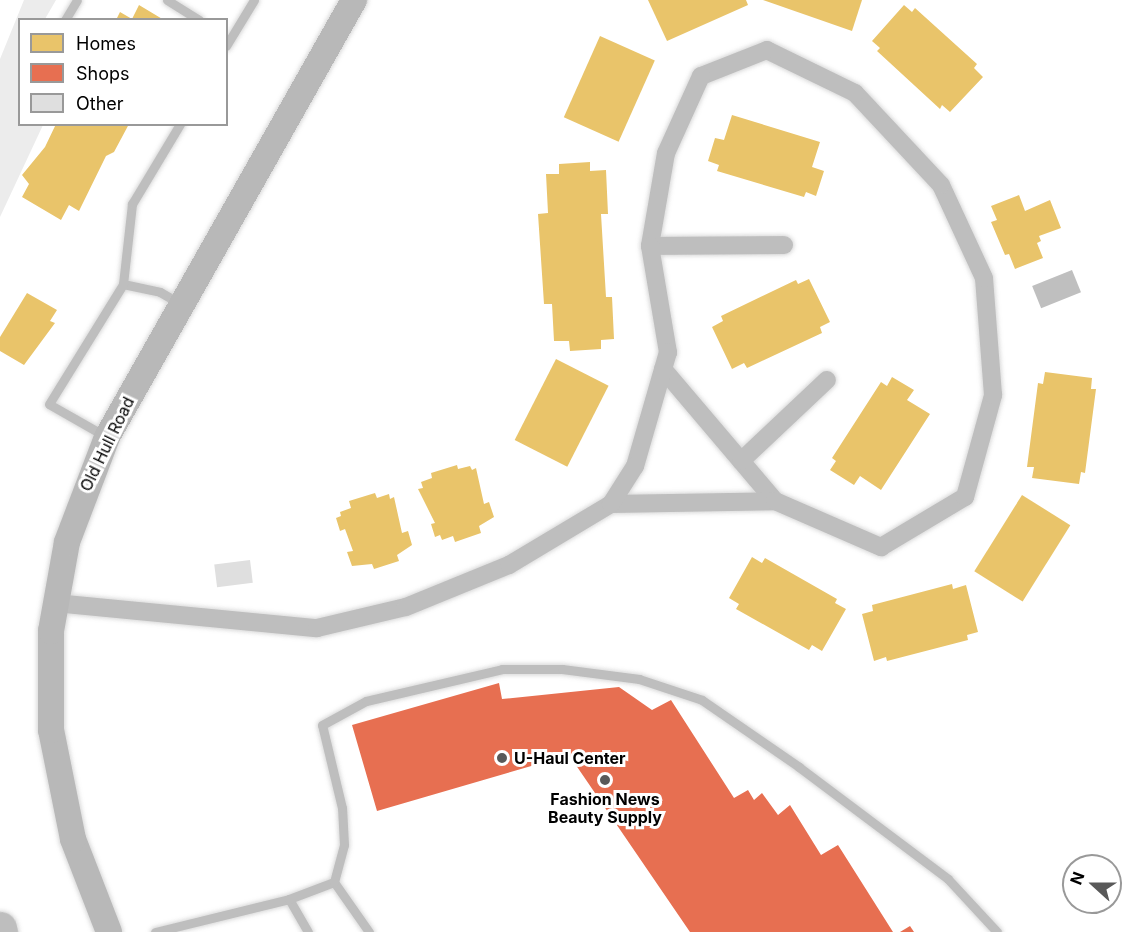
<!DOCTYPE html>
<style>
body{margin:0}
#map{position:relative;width:1140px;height:932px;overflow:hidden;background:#fff;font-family:Inter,sans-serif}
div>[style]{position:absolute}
.green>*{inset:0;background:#ececec}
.water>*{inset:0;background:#bfbfbf;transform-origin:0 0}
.homes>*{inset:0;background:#e9c46a;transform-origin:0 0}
.shops>*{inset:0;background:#e76f51}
.building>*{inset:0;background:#dfdfdf;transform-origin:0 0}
.roads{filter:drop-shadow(0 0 2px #dbdbdb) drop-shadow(0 0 2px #dbdbdb)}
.lane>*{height:9px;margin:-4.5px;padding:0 4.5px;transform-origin:4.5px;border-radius:4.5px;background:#bebebe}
.street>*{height:18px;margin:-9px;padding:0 9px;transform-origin:9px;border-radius:9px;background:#bebebe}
.secondary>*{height:26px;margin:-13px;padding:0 13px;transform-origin:13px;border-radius:13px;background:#b8b8b8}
.highway>*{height:33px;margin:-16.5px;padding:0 16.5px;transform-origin:16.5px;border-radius:16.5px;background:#bebebe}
.dots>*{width:16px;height:16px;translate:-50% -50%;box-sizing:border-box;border:3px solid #fff;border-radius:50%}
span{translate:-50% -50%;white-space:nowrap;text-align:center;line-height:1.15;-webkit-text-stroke:6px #fff;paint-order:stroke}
.street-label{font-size:16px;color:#000}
.poi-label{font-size:16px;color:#000;font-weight:700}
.left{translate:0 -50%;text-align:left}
.legend{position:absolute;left:18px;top:18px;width:210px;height:108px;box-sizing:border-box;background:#fff;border:2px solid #999;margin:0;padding:8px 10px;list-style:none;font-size:18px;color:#000}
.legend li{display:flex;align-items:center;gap:12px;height:30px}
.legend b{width:30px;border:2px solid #999}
.north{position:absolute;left:1062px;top:854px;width:60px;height:60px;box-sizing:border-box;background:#fff;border:2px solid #999;border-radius:50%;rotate:291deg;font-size:16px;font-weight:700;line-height:24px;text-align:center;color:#000}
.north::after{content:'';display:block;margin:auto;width:21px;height:27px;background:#595959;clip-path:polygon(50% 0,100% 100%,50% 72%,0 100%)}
</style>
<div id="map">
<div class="green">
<div style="clip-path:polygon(24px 0,56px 0,45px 19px,20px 20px,20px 124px,43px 125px,0 217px,0 59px)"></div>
</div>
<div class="water">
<div style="left:1072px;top:270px;width:24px;height:43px;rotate:68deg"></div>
</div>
<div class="homes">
<div style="clip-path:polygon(648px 0,746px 0,748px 5px,667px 41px)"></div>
<div style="clip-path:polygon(763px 0,862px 0,852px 31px)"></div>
<div style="clip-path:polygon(139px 5px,164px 20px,116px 20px,120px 12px,132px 19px)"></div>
<div style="clip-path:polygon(904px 5px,912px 12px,915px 8px,977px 64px,974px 68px,983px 77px,950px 112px,942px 105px,940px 109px,877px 51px,880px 48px,872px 41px)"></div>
<div style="left:600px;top:36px;width:60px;height:89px;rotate:24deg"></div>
<div style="clip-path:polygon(732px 115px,820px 142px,812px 167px,824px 171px,816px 196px,806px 192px,804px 197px,717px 171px,719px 165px,708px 161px,715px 138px,724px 140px)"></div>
<div style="clip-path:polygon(56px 124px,129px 124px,114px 152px,106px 156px,79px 211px,69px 205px,61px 220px,22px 197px,29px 184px,22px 175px,45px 147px)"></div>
<div style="clip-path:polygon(590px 162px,590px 171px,606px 170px,608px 214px,601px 214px,606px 297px,612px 297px,614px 339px,601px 340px,601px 349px,570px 351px,569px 341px,554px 341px,552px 304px,544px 304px,538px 214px,548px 213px,546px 174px,559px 174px,559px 164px)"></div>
<div style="clip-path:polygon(1019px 195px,1025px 211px,1050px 200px,1061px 228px,1039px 236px,1041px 241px,1037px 243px,1043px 258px,1015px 269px,1009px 254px,1005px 255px,991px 222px,997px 220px,991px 206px)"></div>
<div style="clip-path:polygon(809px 279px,830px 322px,820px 327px,822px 333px,747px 368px,744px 363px,732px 369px,712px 327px,723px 321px,721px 316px,796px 280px,798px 284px)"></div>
<div style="clip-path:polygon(27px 293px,57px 310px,50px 321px,55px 323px,24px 365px,0 351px,0 337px)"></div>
<div style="left:556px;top:359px;width:59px;height:91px;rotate:27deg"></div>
<div style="clip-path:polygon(1045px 372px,1092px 378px,1091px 389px,1096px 389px,1085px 473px,1081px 472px,1079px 484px,1032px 478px,1034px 467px,1027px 467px,1038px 383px,1043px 384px)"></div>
<div style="clip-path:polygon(892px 377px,914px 390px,907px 400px,930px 414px,881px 490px,860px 476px,854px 485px,830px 470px,836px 461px,832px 458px,881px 382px,887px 386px)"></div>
<div style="clip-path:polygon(457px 465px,458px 469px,470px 466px,472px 470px,476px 468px,484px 504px,489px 502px,494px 517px,479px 526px,481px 533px,455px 542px,453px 536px,442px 540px,440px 535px,435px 537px,431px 524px,435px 523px,418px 489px,423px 488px,421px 482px,432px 478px,431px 473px)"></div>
<div style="clip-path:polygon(375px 493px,377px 498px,389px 494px,390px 499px,394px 497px,402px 533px,408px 531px,412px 545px,397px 555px,399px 561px,374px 569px,372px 564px,352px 566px,347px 552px,353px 551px,345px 529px,340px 531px,336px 518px,341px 516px,340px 512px,351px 508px,349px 501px)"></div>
<div style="left:1022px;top:495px;width:57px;height:90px;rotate:32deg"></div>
<div style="clip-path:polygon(752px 557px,762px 563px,765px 558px,837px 599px,835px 603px,846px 609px,822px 651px,812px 645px,809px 650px,736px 609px,739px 604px,729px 598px)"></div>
<div style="clip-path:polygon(952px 584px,953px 589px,966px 585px,978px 632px,967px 635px,968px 640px,887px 661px,886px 657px,874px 661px,862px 614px,873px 611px,872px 605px)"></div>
</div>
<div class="shops">
<div style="clip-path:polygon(499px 683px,502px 699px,619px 687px,652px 710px,671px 700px,734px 798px,748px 790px,754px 800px,762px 793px,778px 815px,790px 805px,821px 855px,838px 845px,893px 932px,690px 932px,569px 755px,377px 811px,352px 725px)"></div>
<div style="clip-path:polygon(910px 926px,914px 932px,900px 932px)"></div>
</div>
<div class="building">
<div style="left:250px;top:560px;width:23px;height:36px;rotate:83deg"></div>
</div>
<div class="roads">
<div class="lane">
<div style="left:167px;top:0;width:38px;rotate:32deg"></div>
<div style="left:65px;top:20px;width:23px;rotate:-59deg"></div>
<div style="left:226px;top:46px;width:54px;rotate:-58.7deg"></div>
<div style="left:123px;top:284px;width:38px;rotate:12deg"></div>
<div style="left:160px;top:292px;width:22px;rotate:30deg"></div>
<div style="left:105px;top:436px;width:64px;rotate:-150.3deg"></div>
<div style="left:49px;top:404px;width:141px;rotate:-58.3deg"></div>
<div style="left:123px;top:284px;width:81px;rotate:-83.6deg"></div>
<div style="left:132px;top:204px;width:93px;rotate:-59deg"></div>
<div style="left:289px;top:899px;width:38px;rotate:60deg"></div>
<div style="left:155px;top:932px;width:138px;rotate:-13.8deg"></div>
<div style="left:289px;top:899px;width:48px;rotate:-20.7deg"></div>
<div style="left:369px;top:932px;width:61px;rotate:-125deg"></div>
<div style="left:334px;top:882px;width:38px;rotate:-75deg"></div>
<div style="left:344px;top:845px;width:37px;rotate:-93deg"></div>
<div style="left:342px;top:808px;width:85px;rotate:-103.5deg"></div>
<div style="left:322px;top:725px;width:50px;rotate:-28.6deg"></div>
<div style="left:366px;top:701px;width:140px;rotate:-13.2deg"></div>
<div style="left:502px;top:669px;width:60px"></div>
<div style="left:562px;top:669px;width:78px;rotate:7.4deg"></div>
<div style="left:639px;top:679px;width:66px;rotate:18.4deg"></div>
<div style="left:702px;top:700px;width:118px;rotate:34.6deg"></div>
<div style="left:799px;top:767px;width:186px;rotate:36.9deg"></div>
<div style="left:948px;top:879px;width:72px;rotate:47.2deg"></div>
</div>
<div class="street">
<div style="left:650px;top:246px;width:134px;rotate:-0.4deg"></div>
<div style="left:663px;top:369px;width:173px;rotate:49.7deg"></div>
<div style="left:741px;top:461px;width:118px;rotate:-43.3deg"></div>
<div style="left:55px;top:603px;width:263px;rotate:5.5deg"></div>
<div style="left:317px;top:628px;width:91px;rotate:-13.3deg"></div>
<div style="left:406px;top:607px;width:111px;rotate:-22.2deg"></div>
<div style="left:509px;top:565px;width:119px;rotate:-30.9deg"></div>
<div style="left:611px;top:504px;width:164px;rotate:-1deg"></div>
<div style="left:775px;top:501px;width:116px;rotate:23.5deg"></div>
<div style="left:881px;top:547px;width:98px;rotate:-30.8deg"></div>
<div style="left:965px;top:497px;width:106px;rotate:-74.6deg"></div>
<div style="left:993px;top:395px;width:117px;rotate:-94.4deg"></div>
<div style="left:984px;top:278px;width:102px;rotate:-114.8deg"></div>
<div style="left:941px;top:185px;width:126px;rotate:-133.1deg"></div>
<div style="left:855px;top:93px;width:98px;rotate:-154deg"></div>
<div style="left:767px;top:50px;width:71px;rotate:158.5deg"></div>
<div style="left:701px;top:76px;width:85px;rotate:114.4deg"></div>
<div style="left:666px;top:153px;width:94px;rotate:99.8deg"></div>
<div style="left:650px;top:246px;width:108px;rotate:80.4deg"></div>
<div style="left:668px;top:352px;width:119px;rotate:106.1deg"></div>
<div style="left:635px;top:466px;width:45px;rotate:122.3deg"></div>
</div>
<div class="secondary">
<div style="left:109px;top:932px;width:100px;rotate:-111.2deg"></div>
<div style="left:73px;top:839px;width:111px;rotate:-101.4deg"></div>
<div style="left:51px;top:730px;width:99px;rotate:-90deg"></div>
<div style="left:51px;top:631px;width:90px;rotate:-79.8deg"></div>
<div style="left:67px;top:542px;width:112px;rotate:-69.1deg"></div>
<div style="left:107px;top:437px;width:502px;rotate:-60.52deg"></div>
</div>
<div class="highway">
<div style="left:0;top:928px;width:4px;rotate:76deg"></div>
</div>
</div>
<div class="dots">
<div style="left:502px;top:758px;background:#595959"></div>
<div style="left:605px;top:780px;background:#595959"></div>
</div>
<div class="street-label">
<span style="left:107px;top:444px;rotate:-64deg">Old Hull Road</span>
</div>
<div class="poi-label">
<span class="left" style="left:514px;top:758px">U-Haul Center</span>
<span style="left:605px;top:808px">Fashion News<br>Beauty Supply</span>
</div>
<ul class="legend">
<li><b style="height:16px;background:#e9c46a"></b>Homes</li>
<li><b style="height:16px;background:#e76f51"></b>Shops</li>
<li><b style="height:16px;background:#dfdfdf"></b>Other</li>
</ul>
<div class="north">N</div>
</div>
